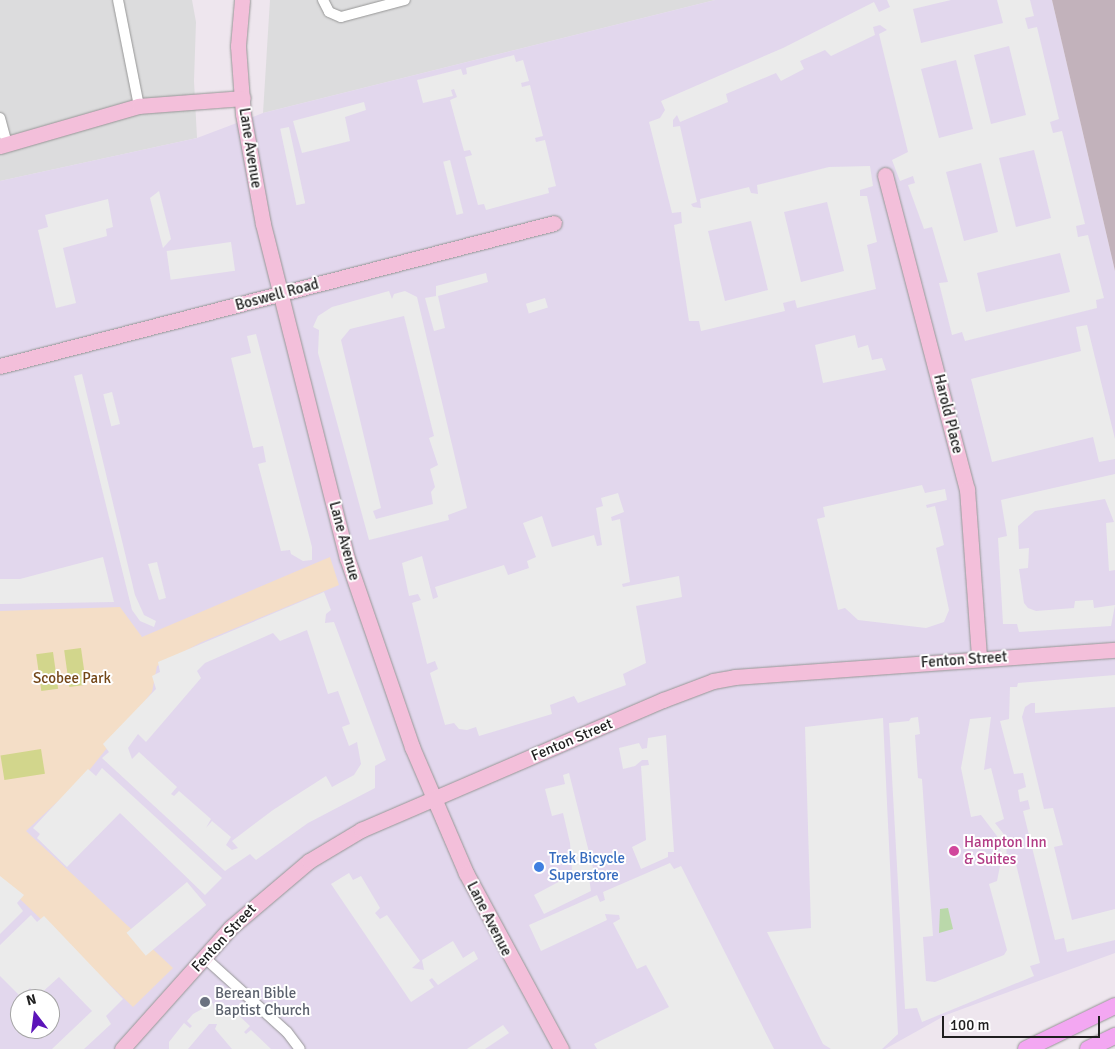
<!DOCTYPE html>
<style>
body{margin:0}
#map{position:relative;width:1115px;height:1049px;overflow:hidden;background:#eee6ee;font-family:Signika,sans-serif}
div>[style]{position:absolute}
.residential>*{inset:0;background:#dcdcdd}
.commercial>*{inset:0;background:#e2d7ed}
.construction>*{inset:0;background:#c2b2bb}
.park>*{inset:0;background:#f4dec7}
.pitch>*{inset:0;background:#d2d68c;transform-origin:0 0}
.parking>*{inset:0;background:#ebebeb;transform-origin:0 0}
.water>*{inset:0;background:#bad8aa}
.roads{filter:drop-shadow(0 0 1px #969696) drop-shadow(0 0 1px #969696)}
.street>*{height:10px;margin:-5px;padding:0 5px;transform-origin:5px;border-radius:5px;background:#fff}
.secondary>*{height:15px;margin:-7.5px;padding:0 7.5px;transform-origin:7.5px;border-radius:7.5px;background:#f3bfda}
.primary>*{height:16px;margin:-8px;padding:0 8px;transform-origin:8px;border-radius:8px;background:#f3a7f2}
.dots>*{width:14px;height:14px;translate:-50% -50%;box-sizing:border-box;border:2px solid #fff;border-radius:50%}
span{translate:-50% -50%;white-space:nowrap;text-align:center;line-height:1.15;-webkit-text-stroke:4px #fff;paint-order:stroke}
.street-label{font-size:15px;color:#1f1f1f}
.park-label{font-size:15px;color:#734617}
.hotel-label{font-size:15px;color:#b23c85}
.left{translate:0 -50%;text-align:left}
.shop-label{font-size:15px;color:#366cbe}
.worship-label{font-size:15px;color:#5b616d}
.north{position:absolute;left:10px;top:989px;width:50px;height:50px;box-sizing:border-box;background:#fff;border:1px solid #a5a5a5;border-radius:50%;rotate:345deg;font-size:14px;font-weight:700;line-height:20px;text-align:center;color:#1f1f1f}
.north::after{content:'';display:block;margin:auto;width:18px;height:22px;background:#5c14b9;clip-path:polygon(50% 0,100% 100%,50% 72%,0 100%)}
.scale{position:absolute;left:942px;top:1016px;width:158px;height:22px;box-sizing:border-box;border:2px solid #1f1f1f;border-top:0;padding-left:6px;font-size:15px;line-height:18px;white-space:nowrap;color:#1f1f1f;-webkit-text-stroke:4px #fff;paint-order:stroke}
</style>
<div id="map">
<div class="residential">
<div style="clip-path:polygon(0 0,192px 0,196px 22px,194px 81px,197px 138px,0 181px)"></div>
<div style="clip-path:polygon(270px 0,715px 0,263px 113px)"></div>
</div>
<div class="commercial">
<div style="clip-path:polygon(evenodd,715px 0,1052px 0,1115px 271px,1115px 953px,946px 1015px,885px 1049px,0 1049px,0 181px,197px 138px,263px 113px,715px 0,20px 999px,50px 999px,50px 1029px,20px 1029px,20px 999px)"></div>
</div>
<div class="construction">
<div style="clip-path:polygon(1052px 0,1115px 0,1115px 271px)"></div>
</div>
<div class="park">
<div style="clip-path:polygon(330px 557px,339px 585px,202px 642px,157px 666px,152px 692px,83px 778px,26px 831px,173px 968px,133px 1007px,0 880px,0 611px,120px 607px,142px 637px)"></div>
</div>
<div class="pitch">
<div style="left:81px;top:648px;width:37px;height:17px;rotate:82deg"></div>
<div style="left:53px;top:652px;width:37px;height:17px;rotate:82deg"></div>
<div style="left:41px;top:749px;width:25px;height:41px;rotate:81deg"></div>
</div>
<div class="parking">
<div style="clip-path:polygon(evenodd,887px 0,951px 0,913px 9px,921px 43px,1003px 23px,997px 0,1030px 0,1034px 16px,1025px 18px,1028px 29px,1037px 27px,1059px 119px,1050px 122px,1053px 133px,1062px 131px,1085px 224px,1076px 226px,1078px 237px,1088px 235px,1104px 298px,1096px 300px,1097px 308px,965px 341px,962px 332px,952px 335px,939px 283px,948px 282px,932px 227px,924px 229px,908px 185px,915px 183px,913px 176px,900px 181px,892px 160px,908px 152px,879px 34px,887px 30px,880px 25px,873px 27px,875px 35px,831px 56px,825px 50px,800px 61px,804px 69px,781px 81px,776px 73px,726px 94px,728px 102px,680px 122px,677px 115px,673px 120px,673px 127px,680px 126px,697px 202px,691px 204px,693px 207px,701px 208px,700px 199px,749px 187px,751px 193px,758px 194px,757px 185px,829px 167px,870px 166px,873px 186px,860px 190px,860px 196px,867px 196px,877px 242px,867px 245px,876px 289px,797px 308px,795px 300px,783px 303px,785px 311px,701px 331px,699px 321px,689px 321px,674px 225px,682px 223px,681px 212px,672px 213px,649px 122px,660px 118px,665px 110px,661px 101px,783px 48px,874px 2px,879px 12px,890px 7px,887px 0,1009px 46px,1026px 115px,991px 124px,974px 55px,1009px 46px,887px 0,956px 60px,973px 129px,939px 138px,921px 69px,956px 60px,887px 0,1034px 150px,1051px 218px,1016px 227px,999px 158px,1034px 150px,887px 0,981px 163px,998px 232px,964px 241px,946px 172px,981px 163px,887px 0,827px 202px,844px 271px,801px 282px,784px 212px,827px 202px,887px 0,751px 221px,768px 290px,725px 301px,708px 231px,751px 221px,887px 0,1060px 253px,1070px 292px,986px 312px,977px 273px,1060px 253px)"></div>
<div style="clip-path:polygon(514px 55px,516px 62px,523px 60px,529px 81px,521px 83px,522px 87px,530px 85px,543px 136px,535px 138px,536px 142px,545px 140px,556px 186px,548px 188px,549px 193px,486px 210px,484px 204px,478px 205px,465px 157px,472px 155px,470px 150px,464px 151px,450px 100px,457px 97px,454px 89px,451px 90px,453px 96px,423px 103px,417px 80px,461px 69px,463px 75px,467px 74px,466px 68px)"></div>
<div style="clip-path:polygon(364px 102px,366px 110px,345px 117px,350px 141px,302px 153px,293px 121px)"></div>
<div style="left:289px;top:127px;width:78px;height:9px;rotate:78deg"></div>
<div style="left:450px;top:160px;width:55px;height:7px;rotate:76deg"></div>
<div style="clip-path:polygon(159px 191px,171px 239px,163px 248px,150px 198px)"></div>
<div style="clip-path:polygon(108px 199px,113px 227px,106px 229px,107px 236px,63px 248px,76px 303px,56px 308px,38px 230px,48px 227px,45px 215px)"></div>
<div style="left:231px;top:242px;width:29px;height:65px;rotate:82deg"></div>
<div style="clip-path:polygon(486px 273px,488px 282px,438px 296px,445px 328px,434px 331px,425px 298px,436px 296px,436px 286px)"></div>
<div style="clip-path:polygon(evenodd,389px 291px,392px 299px,394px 294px,405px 291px,417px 297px,467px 508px,448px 515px,449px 520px,369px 540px,318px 353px,319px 330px,313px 327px,318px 316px,332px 307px,389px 291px,404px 316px,434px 436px,429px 438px,438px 465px,430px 469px,435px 487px,431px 492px,433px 504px,376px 519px,373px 511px,381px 508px,341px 340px,350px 329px,404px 316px)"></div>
<div style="left:545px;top:298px;width:10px;height:20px;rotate:73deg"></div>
<div style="clip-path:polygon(1087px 325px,1115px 439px,1115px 459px,1099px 462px,1093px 437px,992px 462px,971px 379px,1081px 351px,1076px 327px)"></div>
<div style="clip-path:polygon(256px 334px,312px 547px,312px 560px,303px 561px,291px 554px,290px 550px,281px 551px,258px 464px,266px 462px,263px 446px,253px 448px,231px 358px,251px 353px,247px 336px)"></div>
<div style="clip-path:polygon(855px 335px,858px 348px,868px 345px,872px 360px,882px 358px,886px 370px,823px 383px,815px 345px)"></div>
<div style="clip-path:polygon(82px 374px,135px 595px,144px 615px,156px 621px,154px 627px,140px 621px,132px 610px,74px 376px)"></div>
<div style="left:112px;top:392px;width:33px;height:9px;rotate:76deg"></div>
<div style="clip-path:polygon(1115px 474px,1115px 570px,1109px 571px,1106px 523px,1114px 522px,1105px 499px,1035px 511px,1018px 526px,1019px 549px,1029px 548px,1028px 568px,1019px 569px,1024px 603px,1028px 608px,1036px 611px,1074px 608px,1075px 601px,1093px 600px,1094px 608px,1115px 605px,1111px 626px,1019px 632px,1017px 624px,1003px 624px,998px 538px,1007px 536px,1001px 500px)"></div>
<div style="clip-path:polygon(922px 485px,925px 493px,945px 489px,947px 500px,926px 505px,927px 508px,935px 506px,944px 545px,936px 548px,949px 610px,944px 622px,926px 628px,858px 620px,845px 608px,838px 610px,817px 519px,825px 517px,823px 507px)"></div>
<div style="clip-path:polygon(618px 493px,624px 512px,611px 517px,612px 521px,620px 519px,630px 582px,622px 584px,623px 587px,679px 576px,682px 597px,636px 606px,646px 663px,623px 674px,626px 685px,578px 703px,574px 696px,550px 705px,552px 714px,479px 736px,476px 727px,467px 730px,459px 729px,454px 723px,445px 725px,430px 673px,438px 669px,435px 661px,427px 664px,412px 603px,421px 600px,418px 594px,409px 596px,402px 563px,422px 556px,433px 599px,438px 597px,435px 587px,504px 565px,508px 575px,529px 568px,527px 561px,536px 557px,523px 523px,542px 516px,552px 547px,594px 535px,597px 546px,602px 545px,596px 508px,603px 506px,601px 498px)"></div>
<div style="clip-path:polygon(103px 557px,114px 602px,0 604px,0 579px,20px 579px)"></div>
<div style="clip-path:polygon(157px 562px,166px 598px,159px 600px,148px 564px)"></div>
<div style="clip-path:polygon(evenodd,324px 592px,331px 610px,326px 614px,325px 623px,334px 622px,386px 760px,375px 766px,375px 788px,308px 823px,256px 860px,250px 854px,225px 871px,102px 758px,109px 752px,103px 744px,156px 689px,152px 676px,160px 672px,158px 662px,324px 592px,307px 630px,328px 694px,338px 691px,350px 724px,342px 727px,349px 746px,357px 742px,361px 764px,354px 775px,332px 787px,326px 776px,273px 810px,232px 841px,238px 848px,232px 850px,226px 845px,231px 837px,212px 821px,206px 828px,211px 819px,179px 791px,174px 796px,171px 794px,177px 787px,139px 752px,132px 759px,128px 748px,138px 734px,146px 742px,201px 678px,197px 671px,205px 663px,273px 633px,280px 641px,307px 630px)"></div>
<div style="clip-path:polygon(1115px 675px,1115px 707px,1035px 713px,1035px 703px,1031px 703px,1025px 707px,1022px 717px,1044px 809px,1053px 808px,1063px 845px,1054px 847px,1072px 920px,1115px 909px,1115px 940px,1067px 952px,1064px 938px,1055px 940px,1023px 811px,1030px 809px,1028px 800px,1020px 802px,1018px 790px,1026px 787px,1023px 773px,1014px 774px,1000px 721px,1009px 719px,1010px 687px,1017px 687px,1018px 683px)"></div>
<div style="clip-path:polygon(918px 717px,920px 734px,915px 735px,918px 778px,922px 779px,933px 936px,923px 937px,926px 981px,935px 982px,1004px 955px,1007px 950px,989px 884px,997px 881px,1002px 856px,997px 836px,981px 815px,971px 817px,961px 768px,970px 719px,991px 717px,984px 770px,991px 768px,1004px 819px,995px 823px,1006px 837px,1007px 865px,1016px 864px,1040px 963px,1030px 966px,1034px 976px,922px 1022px,917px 1008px,905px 1009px,889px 723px,909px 721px,911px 718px)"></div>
<div style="clip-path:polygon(883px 718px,898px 1034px,882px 1049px,831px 1049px,823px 1044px,767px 932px,811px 928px,805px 727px)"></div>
<div style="clip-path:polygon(666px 735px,674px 852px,668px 852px,668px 857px,641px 869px,632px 847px,646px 840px,641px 766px,649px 765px,648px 760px,642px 760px,635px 766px,623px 769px,619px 748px,639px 743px,642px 749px,647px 748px,648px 738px)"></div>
<div style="clip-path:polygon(102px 768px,222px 878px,205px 895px,120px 813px,67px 867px,37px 838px,40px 834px,33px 828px,88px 769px,96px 776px)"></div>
<div style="clip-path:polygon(569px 773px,595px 876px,589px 878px,591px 891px,544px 914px,534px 895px,566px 878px,572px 870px,570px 843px,563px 813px,552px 816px,545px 789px,565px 784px,563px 775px)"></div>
<div style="clip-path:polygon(670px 863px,674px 869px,681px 866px,774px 1049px,597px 1049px,594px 1044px,669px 1007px,646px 965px,637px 969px,613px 923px,620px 919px,619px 915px,605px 914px,607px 920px,541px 951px,529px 925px,597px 895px,600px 902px,605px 900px,603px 892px)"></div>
<div style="clip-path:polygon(349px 873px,353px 880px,361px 876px,380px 908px,375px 913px,380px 919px,387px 915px,420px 961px,412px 968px,424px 970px,422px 960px,453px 941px,463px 958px,474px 951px,478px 959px,438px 985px,432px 978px,429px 980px,434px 987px,411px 1002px,331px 884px)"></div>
<div style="clip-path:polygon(0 876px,24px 895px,17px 903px,23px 911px,0 934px)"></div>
<div style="left:187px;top:882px;width:30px;height:79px;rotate:50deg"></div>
<div style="clip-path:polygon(31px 915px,37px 922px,44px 916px,123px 999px,106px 1016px,111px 1024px,84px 1049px,52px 1049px,92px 1011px,59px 977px,38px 996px,30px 988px,21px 997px,0 976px,0 945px)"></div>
<div style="clip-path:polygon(213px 1003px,214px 1011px,218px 1003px,231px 1008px,250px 1026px,244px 1032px,246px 1034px,251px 1030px,271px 1049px,232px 1049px,215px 1029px,217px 1024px,209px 1024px,188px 1049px,169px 1049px,169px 1042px,184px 1023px,190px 1028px,192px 1026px,187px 1021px,193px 1014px)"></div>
<div style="clip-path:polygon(503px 1025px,509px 1033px,485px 1049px,467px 1049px)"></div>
</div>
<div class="water">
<div style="clip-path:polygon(948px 908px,953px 929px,939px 933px,940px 909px)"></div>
</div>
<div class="roads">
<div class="street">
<div style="left:118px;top:0;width:108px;rotate:78.8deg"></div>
<div style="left:323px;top:0;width:13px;rotate:63deg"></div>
<div style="left:329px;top:12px;width:13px;rotate:23deg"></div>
<div style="left:341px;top:17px;width:66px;rotate:-14.9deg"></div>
<div style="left:0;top:118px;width:27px;rotate:75deg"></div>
<div style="left:205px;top:958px;width:110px;rotate:42.1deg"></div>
<div style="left:287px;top:1032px;width:21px;rotate:53deg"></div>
</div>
<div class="secondary">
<div style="left:242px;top:0;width:46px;rotate:95deg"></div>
<div style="left:238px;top:46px;width:68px;rotate:85.8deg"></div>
<div style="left:243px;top:114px;width:112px;rotate:79.7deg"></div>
<div style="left:263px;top:224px;width:344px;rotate:75.9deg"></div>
<div style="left:347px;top:558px;width:200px;rotate:71deg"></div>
<div style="left:412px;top:747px;width:137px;rotate:66.8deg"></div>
<div style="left:466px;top:873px;width:200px;rotate:61.6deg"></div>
<div style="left:0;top:146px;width:145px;rotate:-16.1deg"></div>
<div style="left:139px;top:106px;width:104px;rotate:-4.4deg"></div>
<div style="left:885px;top:175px;width:325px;rotate:75.4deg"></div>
<div style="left:967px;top:489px;width:169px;rotate:85.9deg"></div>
<div style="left:0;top:366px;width:572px;rotate:-14.47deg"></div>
<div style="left:122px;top:1049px;width:162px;rotate:-48.2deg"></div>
<div style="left:230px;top:928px;width:104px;rotate:-40.3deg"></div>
<div style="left:309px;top:861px;width:61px;rotate:-30.8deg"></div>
<div style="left:361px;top:830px;width:329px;rotate:-23.3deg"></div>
<div style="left:663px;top:700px;width:53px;rotate:-20.8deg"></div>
<div style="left:713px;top:681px;width:22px;rotate:-10deg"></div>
<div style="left:735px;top:677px;width:381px;rotate:-4.1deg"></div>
</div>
<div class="primary">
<div style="left:1026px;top:1049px;width:99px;rotate:-25.8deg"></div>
<div style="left:1088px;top:1049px;width:30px;rotate:-26deg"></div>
</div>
</div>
<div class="dots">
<div style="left:954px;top:851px;background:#d1479c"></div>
<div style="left:539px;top:867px;background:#3f7fe0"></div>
<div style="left:205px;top:1002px;background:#6b7280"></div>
</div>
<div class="street-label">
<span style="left:250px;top:148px;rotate:81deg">Lane Avenue</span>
<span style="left:277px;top:295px;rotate:-15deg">Boswell Road</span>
<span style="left:948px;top:414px;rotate:76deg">Harold Place</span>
<span style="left:344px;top:541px;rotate:75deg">Lane Avenue</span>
<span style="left:964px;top:660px;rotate:-4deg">Fenton Street</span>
<span style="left:572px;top:740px;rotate:-23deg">Fenton Street</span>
<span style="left:489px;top:919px;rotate:63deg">Lane Avenue</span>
<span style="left:224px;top:938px;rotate:-47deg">Fenton Street</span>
</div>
<div class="park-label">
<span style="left:72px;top:679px">Scobee Park</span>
</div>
<div class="hotel-label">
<span class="left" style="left:964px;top:851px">Hampton Inn<br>&amp; Suites</span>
</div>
<div class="shop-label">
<span class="left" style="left:549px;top:867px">Trek Bicycle<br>Superstore</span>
</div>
<div class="worship-label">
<span class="left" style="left:215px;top:1002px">Berean Bible<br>Baptist Church</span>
</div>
<div class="north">N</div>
<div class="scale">100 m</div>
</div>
